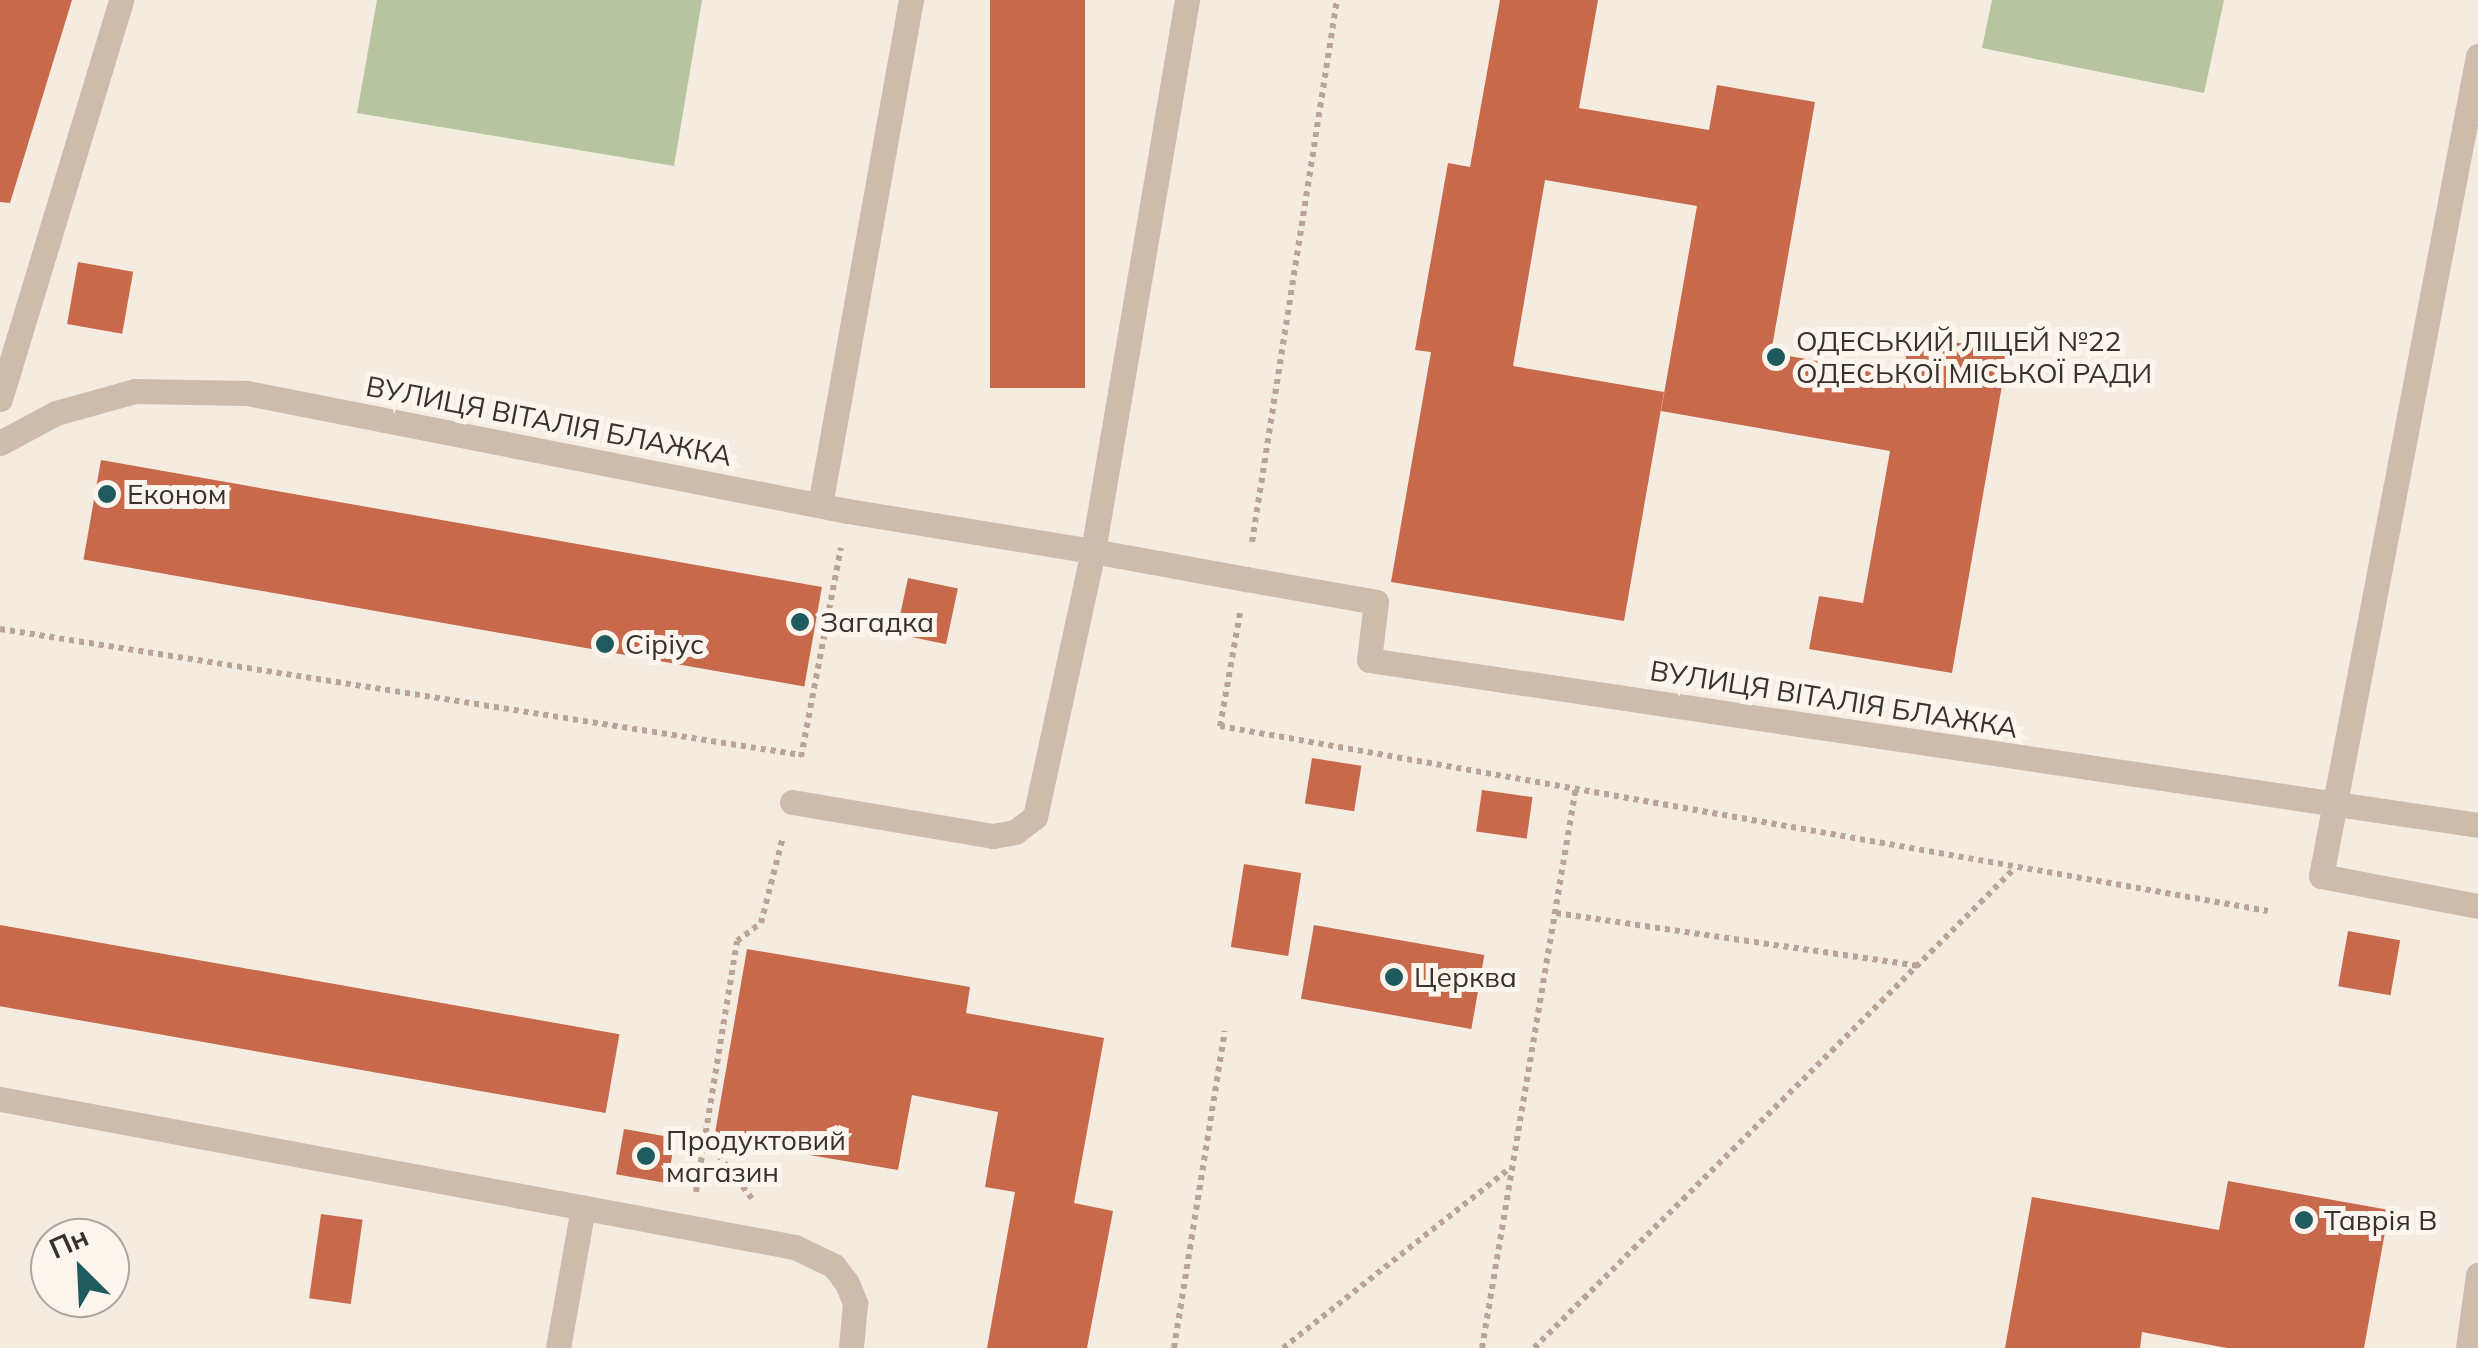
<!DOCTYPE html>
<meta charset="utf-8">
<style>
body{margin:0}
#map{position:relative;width:2478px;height:1348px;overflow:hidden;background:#f4ebe1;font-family:Mulish,sans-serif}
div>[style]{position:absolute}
.green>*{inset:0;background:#b8c4a0}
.building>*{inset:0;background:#c8694b;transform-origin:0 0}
.path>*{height:6px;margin-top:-3px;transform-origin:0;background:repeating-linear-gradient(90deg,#b9a596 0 5px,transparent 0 10px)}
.lane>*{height:25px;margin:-12.5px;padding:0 12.5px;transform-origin:12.5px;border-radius:12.5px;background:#cdbbac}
.street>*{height:25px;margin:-12.5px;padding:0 12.5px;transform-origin:12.5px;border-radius:12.5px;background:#cdbbac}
.dots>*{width:28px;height:28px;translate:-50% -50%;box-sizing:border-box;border:5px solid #fbf5ee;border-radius:50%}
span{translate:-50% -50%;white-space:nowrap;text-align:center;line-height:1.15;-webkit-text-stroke:10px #fbf5ee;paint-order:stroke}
.poi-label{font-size:28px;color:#3b302b}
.left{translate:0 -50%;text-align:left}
.street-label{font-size:28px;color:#3b302b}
.north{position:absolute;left:30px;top:1218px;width:100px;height:100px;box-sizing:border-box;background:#fbf5ee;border:2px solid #aea6a0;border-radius:50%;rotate:336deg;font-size:28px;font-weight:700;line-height:40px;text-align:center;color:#3b302b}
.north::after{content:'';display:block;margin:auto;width:35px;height:45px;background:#1f5a5e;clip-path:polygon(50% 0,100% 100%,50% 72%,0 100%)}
</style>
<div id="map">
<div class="green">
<div style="clip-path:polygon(377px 0,702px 0,674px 166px,357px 113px)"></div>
<div style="clip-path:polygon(1992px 0,2224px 0,2204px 93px,1982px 48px)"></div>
</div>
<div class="building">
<div style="clip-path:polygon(0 0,72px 0,10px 203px,0 202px)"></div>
<div style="left:990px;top:0;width:95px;height:388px"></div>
<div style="clip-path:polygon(1500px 0,1598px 0,1579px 108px,1709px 130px,1717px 85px,1815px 102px,1771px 353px,1903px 375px,1910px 335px,2008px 351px,1952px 673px,1809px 649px,1819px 596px,1863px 603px,1890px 451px,1661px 411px,1697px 206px,1545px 180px,1513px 366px,1664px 392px,1624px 621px,1391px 582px,1431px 352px,1415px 350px,1448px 163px,1470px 167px)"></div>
<div style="left:78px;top:262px;width:56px;height:63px;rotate:10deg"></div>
<div style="left:101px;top:460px;width:732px;height:101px;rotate:10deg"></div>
<div style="left:908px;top:578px;width:51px;height:57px;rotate:12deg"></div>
<div style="left:1312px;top:758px;width:50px;height:46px;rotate:9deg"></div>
<div style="left:1482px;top:790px;width:51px;height:42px;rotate:8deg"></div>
<div style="left:1244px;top:864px;width:58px;height:84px;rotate:9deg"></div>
<div style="left:0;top:925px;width:629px;height:80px;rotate:10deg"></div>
<div style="left:1314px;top:925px;width:173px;height:75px;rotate:10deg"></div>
<div style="left:2348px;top:931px;width:53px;height:56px;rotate:10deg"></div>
<div style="clip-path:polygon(747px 949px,970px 987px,966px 1013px,1104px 1038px,1074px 1203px,1113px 1211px,1087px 1348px,987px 1348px,1015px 1192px,985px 1187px,998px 1112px,912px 1095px,898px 1170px,714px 1139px)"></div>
<div style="left:624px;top:1129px;width:52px;height:46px;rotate:10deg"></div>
<div style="clip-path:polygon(2228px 1181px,2389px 1210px,2364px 1348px,2227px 1348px,2142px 1332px,2140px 1348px,2005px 1348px,2032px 1197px,2219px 1230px)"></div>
<div style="left:321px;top:1214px;width:42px;height:85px;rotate:8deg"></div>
</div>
<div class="path">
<div style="left:1252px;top:542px;width:549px;rotate:-81.09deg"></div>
<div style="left:1240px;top:613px;width:115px;rotate:100deg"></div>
<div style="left:1220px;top:726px;width:1064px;rotate:10.01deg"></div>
<div style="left:0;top:629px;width:811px;rotate:8.94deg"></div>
<div style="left:801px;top:757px;width:213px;rotate:-79.2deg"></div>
<div style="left:1556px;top:913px;width:366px;rotate:8.3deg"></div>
<div style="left:706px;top:1139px;width:77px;rotate:52.4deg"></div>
<div style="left:696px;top:1192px;width:254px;rotate:-80.7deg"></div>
<div style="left:737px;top:941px;width:30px;rotate:-37deg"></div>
<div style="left:761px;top:923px;width:89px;rotate:-75.7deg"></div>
<div style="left:1174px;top:1348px;width:321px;rotate:-80.9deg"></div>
<div style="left:1283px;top:1348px;width:288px;rotate:-38.4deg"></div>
<div style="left:1482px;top:1348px;width:569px;rotate:-80.49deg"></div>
<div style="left:1534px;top:1348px;width:675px;rotate:-44.94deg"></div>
</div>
<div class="lane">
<div style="left:2478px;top:56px;width:835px;rotate:100.84deg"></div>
<div style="left:2321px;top:876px;width:160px;rotate:10.8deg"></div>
<div style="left:0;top:399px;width:417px;rotate:-73.1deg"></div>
<div style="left:820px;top:505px;width:513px;rotate:-79.79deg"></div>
<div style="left:1093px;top:551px;width:156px;rotate:10.4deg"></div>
<div style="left:792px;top:802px;width:204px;rotate:9.6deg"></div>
<div style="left:993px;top:836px;width:22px;rotate:-10deg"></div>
<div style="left:1015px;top:832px;width:25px;rotate:-37deg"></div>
<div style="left:1035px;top:817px;width:272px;rotate:-77.7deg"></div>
<div style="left:1093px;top:551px;width:559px;rotate:-80.32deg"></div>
<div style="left:0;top:1099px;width:809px;rotate:10.55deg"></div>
<div style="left:795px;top:1247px;width:43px;rotate:26deg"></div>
<div style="left:834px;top:1266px;width:21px;rotate:53deg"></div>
<div style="left:847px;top:1283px;width:22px;rotate:68deg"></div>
<div style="left:855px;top:1303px;width:45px;rotate:95.1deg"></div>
<div style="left:558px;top:1348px;width:143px;rotate:-79.9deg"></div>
<div style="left:2468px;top:1348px;width:74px;rotate:-82.2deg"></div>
</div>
<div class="street">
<div style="left:0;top:443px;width:64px;rotate:-28.2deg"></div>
<div style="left:56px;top:413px;width:82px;rotate:-15.6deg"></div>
<div style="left:135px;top:391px;width:112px;rotate:1deg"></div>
<div style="left:247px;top:393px;width:612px;rotate:11.11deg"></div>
<div style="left:848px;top:511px;width:248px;rotate:9.3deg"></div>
<div style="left:1246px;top:579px;width:132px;rotate:10deg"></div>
<div style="left:1376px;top:602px;width:58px;rotate:96.9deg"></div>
<div style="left:1369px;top:660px;width:1121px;rotate:8.46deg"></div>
</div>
<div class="dots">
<div style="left:1776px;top:357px;background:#1f5a5e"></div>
<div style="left:107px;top:494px;background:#1f5a5e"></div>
<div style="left:800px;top:622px;background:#1f5a5e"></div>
<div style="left:605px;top:644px;background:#1f5a5e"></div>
<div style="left:1394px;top:977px;background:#1f5a5e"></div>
<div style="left:646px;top:1156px;background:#1f5a5e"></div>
<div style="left:2304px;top:1220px;background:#1f5a5e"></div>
</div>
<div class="poi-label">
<span class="left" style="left:1796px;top:357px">ОДЕСЬКИЙ ЛІЦЕЙ №22<br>ОДЕСЬКОЇ МІСЬКОЇ РАДИ</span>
<span class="left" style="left:127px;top:494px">Економ</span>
<span class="left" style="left:820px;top:622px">Загадка</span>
<span class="left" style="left:625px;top:644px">Сіріус</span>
<span class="left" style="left:1414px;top:977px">Церква</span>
<span class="left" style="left:666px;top:1156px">Продуктовий<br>магазин</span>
<span class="left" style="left:2324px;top:1220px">Таврія В</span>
</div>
<div class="street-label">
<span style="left:549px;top:421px;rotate:11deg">ВУЛИЦЯ ВІТАЛІЯ БЛАЖКА</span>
<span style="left:1834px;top:699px;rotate:9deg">ВУЛИЦЯ ВІТАЛІЯ БЛАЖКА</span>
</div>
<div class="north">Пн</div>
</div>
